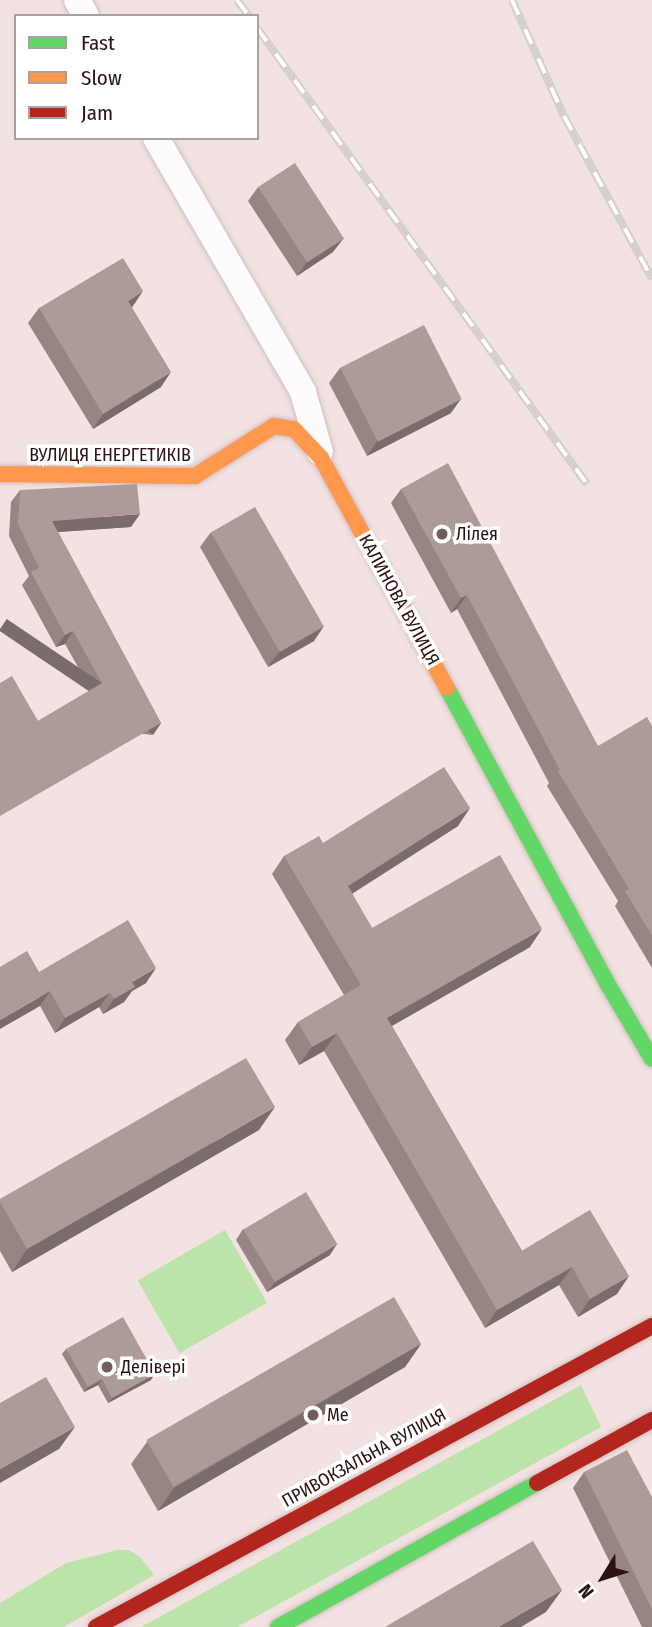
<!DOCTYPE html>
<meta charset="utf-8">
<style>
body{margin:0}
#map{position:relative;width:652px;height:1627px;overflow:hidden;background:#f3e2e2;font-family:"Fira Sans Condensed",sans-serif}
div>[style]{position:absolute}
.green>*{inset:0;background:#bce3aa;transform-origin:0 0}
.roads{filter:drop-shadow(0 0 2px #d1bdbd) drop-shadow(0 0 2px #d1bdbd)}
.street>*{height:26px;margin:-13px;padding:0 13px;transform-origin:13px;border-radius:13px;background:#fdfbfb}
.fast>*{height:16px;margin:-8px;padding:0 8px;transform-origin:8px;border-radius:8px;background:#63d668}
.slow>*{height:16px;margin:-8px;padding:0 8px;transform-origin:8px;border-radius:8px;background:#ff974d}
.jam>*{height:16px;margin:-8px;padding:0 8px;transform-origin:8px;border-radius:8px;background:#b3261e}
.rail>*{height:8px;margin-top:-4px;transform-origin:0;background:repeating-linear-gradient(90deg,#fff 0 16px,#d4cece 0 32px);box-sizing:border-box;border-block:2px solid #d4cece}
.wall>*{inset:0;background:#968582}
.shaded-wall>*{inset:0;background:#7a6c6a;transform-origin:0 0}
.building>*{inset:0;background:#ae9b97;transform-origin:0 0}
.dots>*{width:19px;height:19px;translate:-50% -50%;box-sizing:border-box;border:4px solid #fff;border-radius:50%}
span{translate:-50% -50%;white-space:nowrap;text-align:center;line-height:1.15;-webkit-text-stroke:7px #fff;paint-order:stroke}
.street-label{font-size:18px;color:#2c1213}
.poi-label{font-size:18px;color:#2c1213}
.left{translate:0 -50%;text-align:left}
.legend{position:absolute;left:14px;top:14px;width:245px;height:126px;box-sizing:border-box;background:#fff;border:2px solid #aba0a1;margin:0;padding:9px 12px;list-style:none;font-size:21px;color:#2c1213}
.legend li{display:flex;align-items:center;gap:14px;height:35px}
.legend b{width:35px;border:2px solid #aba0a1}
.north{position:absolute;left:568px;top:1543px;width:70px;height:70px;-webkit-text-stroke:5px #fff;paint-order:stroke;rotate:232deg;font-size:19px;font-weight:700;line-height:28px;text-align:center;color:#2c1213}
.north::after{content:'';display:block;margin:auto;width:24px;height:32px;background:#2c1213;clip-path:polygon(50% 0,100% 100%,50% 72%,0 100%)}
</style>
<div id="map">
<div class="green">
<div style="left:225px;top:1230px;width:84px;height:101px;rotate:60deg"></div>
<div style="clip-path:polygon(581px 1385px,601px 1427px,237px 1627px,141px 1627px)"></div>
<div style="clip-path:polygon(117px 1550px,129px 1550px,140px 1557px,154px 1575px,64px 1627px,0 1627px,0 1603px,66px 1563px)"></div>
</div>
<div class="roads">
<div class="street">
<div style="left:77px;top:0;width:18px;rotate:61deg"></div>
<div style="left:156px;top:138px;width:293px;rotate:59.9deg"></div>
<div style="left:303px;top:392px;width:62px;rotate:74.2deg"></div>
</div>
<div class="fast">
<div style="left:447px;top:688px;width:336px;rotate:61.5deg"></div>
<div style="left:607px;top:983px;width:88px;rotate:59.4deg"></div>
<div style="left:278px;top:1627px;width:296px;rotate:-29.1deg"></div>
</div>
<div class="slow">
<div style="left:0;top:474px;width:195px;rotate:0.6deg"></div>
<div style="left:195px;top:476px;width:93px;rotate:-32.3deg"></div>
<div style="left:274px;top:426px;width:20px;rotate:9deg"></div>
<div style="left:294px;top:429px;width:40px;rotate:47deg"></div>
<div style="left:321px;top:458px;width:262px;rotate:61.3deg"></div>
</div>
<div class="jam">
<div style="left:537px;top:1483px;width:131px;rotate:-28.7deg"></div>
<div style="left:96px;top:1627px;width:632px;rotate:-28.43deg"></div>
</div>
</div>
<div class="rail">
<div style="left:237px;top:0;width:20px;rotate:53deg"></div>
<div style="left:512px;top:0;width:127px;rotate:65.9deg"></div>
<div style="left:564px;top:116px;width:185px;rotate:61.6deg"></div>
<div style="left:257px;top:28px;width:563px;rotate:54.11deg"></div>
</div>
<div class="wall">
<div style="clip-path:polygon(258px 187px,333px 252px,297px 276px,248px 201px)"></div>
<div style="clip-path:polygon(133px 306px,132px 307px,161px 387px,93px 429px,28px 323px,39px 308px)"></div>
<div style="clip-path:polygon(340px 368px,451px 413px,367px 456px,329px 383px)"></div>
<div style="clip-path:polygon(401px 489px,598px 746px,652px 726px,652px 968px,615px 906px,618px 901px,547px 786px,549px 783px,457px 609px,451px 613px,391px 503px)"></div>
<div style="clip-path:polygon(20px 490px,131px 527px,58px 532px,161px 723px,153px 735px,38px 721px,91px 690px,65px 644px,56px 647px,22px 585px,29px 576px,9px 536px,11px 502px)"></div>
<div style="clip-path:polygon(211px 532px,314px 641px,268px 667px,200px 547px)"></div>
<div style="clip-path:polygon(458px 826px,352px 894px,372px 928px,530px 947px,392px 1026px,522px 1251px,590px 1210px,617px 1294px,578px 1317px,559px 1285px,485px 1328px,324px 1051px,299px 1065px,285px 1040px,298px 1022px,344px 995px,272px 874px,284px 856px,323px 843px)"></div>
<div style="clip-path:polygon(39px 972px,146px 983px,132px 991px,124px 1002px,103px 1014px,99px 1007px,55px 1033px,40px 1006px)"></div>
<div style="clip-path:polygon(259px 1130px,12px 1272px,0 1251px,0 1199px)"></div>
<div style="clip-path:polygon(243px 1229px,330px 1255px,267px 1292px,236px 1240px)"></div>
<div style="clip-path:polygon(421px 1344px,405px 1367px,158px 1511px,131px 1464px,147px 1442px)"></div>
<div style="clip-path:polygon(66px 1349px,151px 1380px,108px 1403px,98px 1385px,84px 1392px,62px 1354px)"></div>
<div style="clip-path:polygon(584px 1472px,652px 1497px,652px 1627px,642px 1627px,573px 1488px)"></div>
</div>
<div class="shaded-wall">
<div style="clip-path:polygon(344px 238px,333px 252px,297px 276px,307px 262px)"></div>
<div style="clip-path:polygon(143px 291px,133px 306px,118px 316px,128px 301px)"></div>
<div style="clip-path:polygon(171px 372px,161px 387px,93px 429px,103px 414px)"></div>
<div style="clip-path:polygon(461px 399px,451px 413px,367px 456px,377px 441px)"></div>
<div style="clip-path:polygon(140px 514px,131px 527px,43px 533px,52px 521px)"></div>
<div style="clip-path:polygon(467px 595px,457px 609px,451px 613px,461px 598px)"></div>
<div style="clip-path:polygon(324px 626px,314px 641px,268px 667px,279px 652px)"></div>
<div style="clip-path:polygon(73px 631px,65px 644px,56px 647px,65px 635px)"></div>
<div style="left:161px;top:723px;width:14px;height:186px;rotate:124deg"></div>
<div style="clip-path:polygon(470px 808px,458px 826px,335px 904px,348px 886px)"></div>
<div style="clip-path:polygon(542px 929px,530px 947px,374px 1036px,387px 1018px)"></div>
<div style="clip-path:polygon(156px 968px,146px 983px,132px 991px,124px 1002px,103px 1014px,114px 999px,132px 982px)"></div>
<div style="clip-path:polygon(50px 991px,40px 1006px,0 1029px,0 1020px)"></div>
<div style="clip-path:polygon(110px 993px,99px 1007px,55px 1033px,65px 1018px)"></div>
<div style="clip-path:polygon(337px 1033px,324px 1051px,299px 1065px,312px 1047px)"></div>
<div style="clip-path:polygon(275px 1107px,259px 1130px,12px 1272px,27px 1249px)"></div>
<div style="clip-path:polygon(337px 1244px,330px 1255px,267px 1292px,275px 1282px)"></div>
<div style="clip-path:polygon(572px 1267px,559px 1285px,485px 1328px,497px 1310px)"></div>
<div style="clip-path:polygon(629px 1276px,617px 1294px,578px 1317px,590px 1299px)"></div>
<div style="clip-path:polygon(421px 1344px,405px 1367px,158px 1511px,174px 1488px)"></div>
<div style="clip-path:polygon(155px 1374px,151px 1380px,108px 1403px,112px 1398px)"></div>
<div style="clip-path:polygon(102px 1379px,98px 1385px,84px 1392px,88px 1387px)"></div>
<div style="clip-path:polygon(75px 1427px,59px 1449px,0 1483px,0 1469px)"></div>
<div style="clip-path:polygon(562px 1590px,546px 1612px,521px 1627px,498px 1627px)"></div>
</div>
<div class="building">
<div style="left:295px;top:163px;width:90px;height:44px;rotate:57deg"></div>
<div style="clip-path:polygon(123px 258px,143px 291px,128px 301px,171px 372px,103px 414px,39px 308px)"></div>
<div style="left:424px;top:325px;width:83px;height:94px;rotate:63deg"></div>
<div style="clip-path:polygon(448px 463px,598px 746px,647px 717px,652px 726px,652px 936px,625px 891px,629px 889px,558px 771px,560px 770px,467px 595px,461px 598px,401px 489px)"></div>
<div style="clip-path:polygon(137px 484px,140px 514px,52px 521px,161px 723px,0 816px,0 683px,12px 676px,38px 721px,102px 683px,73px 631px,65px 635px,31px 572px,39px 568px,18px 524px,20px 490px)"></div>
<div style="left:255px;top:507px;width:138px;height:51px;rotate:60deg"></div>
<div style="clip-path:polygon(444px 767px,470px 808px,348px 886px,372px 928px,500px 855px,542px 929px,387px 1018px,522px 1251px,590px 1210px,629px 1276px,590px 1299px,572px 1267px,497px 1310px,337px 1033px,312px 1047px,298px 1022px,361px 985px,284px 856px,319px 836px,323px 843px)"></div>
<div style="clip-path:polygon(128px 920px,156px 968px,132px 982px,135px 987px,114px 999px,110px 993px,65px 1018px,50px 991px,0 1020px,0 967px,27px 951px,39px 972px)"></div>
<div style="clip-path:polygon(246px 1058px,275px 1107px,27px 1249px,0 1202px,0 1199px)"></div>
<div style="left:306px;top:1192px;width:61px;height:73px;rotate:59deg"></div>
<div style="left:394px;top:1297px;width:54px;height:286px;rotate:60deg"></div>
<div style="clip-path:polygon(123px 1317px,155px 1374px,112px 1398px,102px 1379px,88px 1387px,66px 1349px)"></div>
<div style="clip-path:polygon(46px 1377px,75px 1427px,0 1469px,0 1403px)"></div>
<div style="clip-path:polygon(627px 1450px,652px 1497px,652px 1609px,584px 1472px)"></div>
<div style="clip-path:polygon(533px 1541px,562px 1590px,498px 1627px,385px 1627px)"></div>
</div>
<div class="dots">
<div style="left:442px;top:534px;background:#725b5b"></div>
<div style="left:107px;top:1367px;background:#725b5b"></div>
<div style="left:313px;top:1415px;background:#725b5b"></div>
</div>
<div class="street-label">
<span style="left:110px;top:455px">ВУЛИЦЯ ЕНЕРГЕТИКІВ</span>
<span style="left:399px;top:600px;rotate:61deg">КАЛИНОВА ВУЛИЦЯ</span>
<span style="left:364px;top:1458px;rotate:-29deg">ПРИВОКЗАЛЬНА ВУЛИЦЯ</span>
</div>
<div class="poi-label">
<span class="left" style="left:456px;top:534px">Лілея</span>
<span class="left" style="left:121px;top:1367px">Делівері</span>
<span class="left" style="left:327px;top:1415px">Me</span>
</div>
<ul class="legend">
<li><b style="height:9px;background:#63d668"></b>Fast</li>
<li><b style="height:9px;background:#ff974d"></b>Slow</li>
<li><b style="height:9px;background:#b3261e"></b>Jam</li>
</ul>
<div class="north">N</div>
</div>
